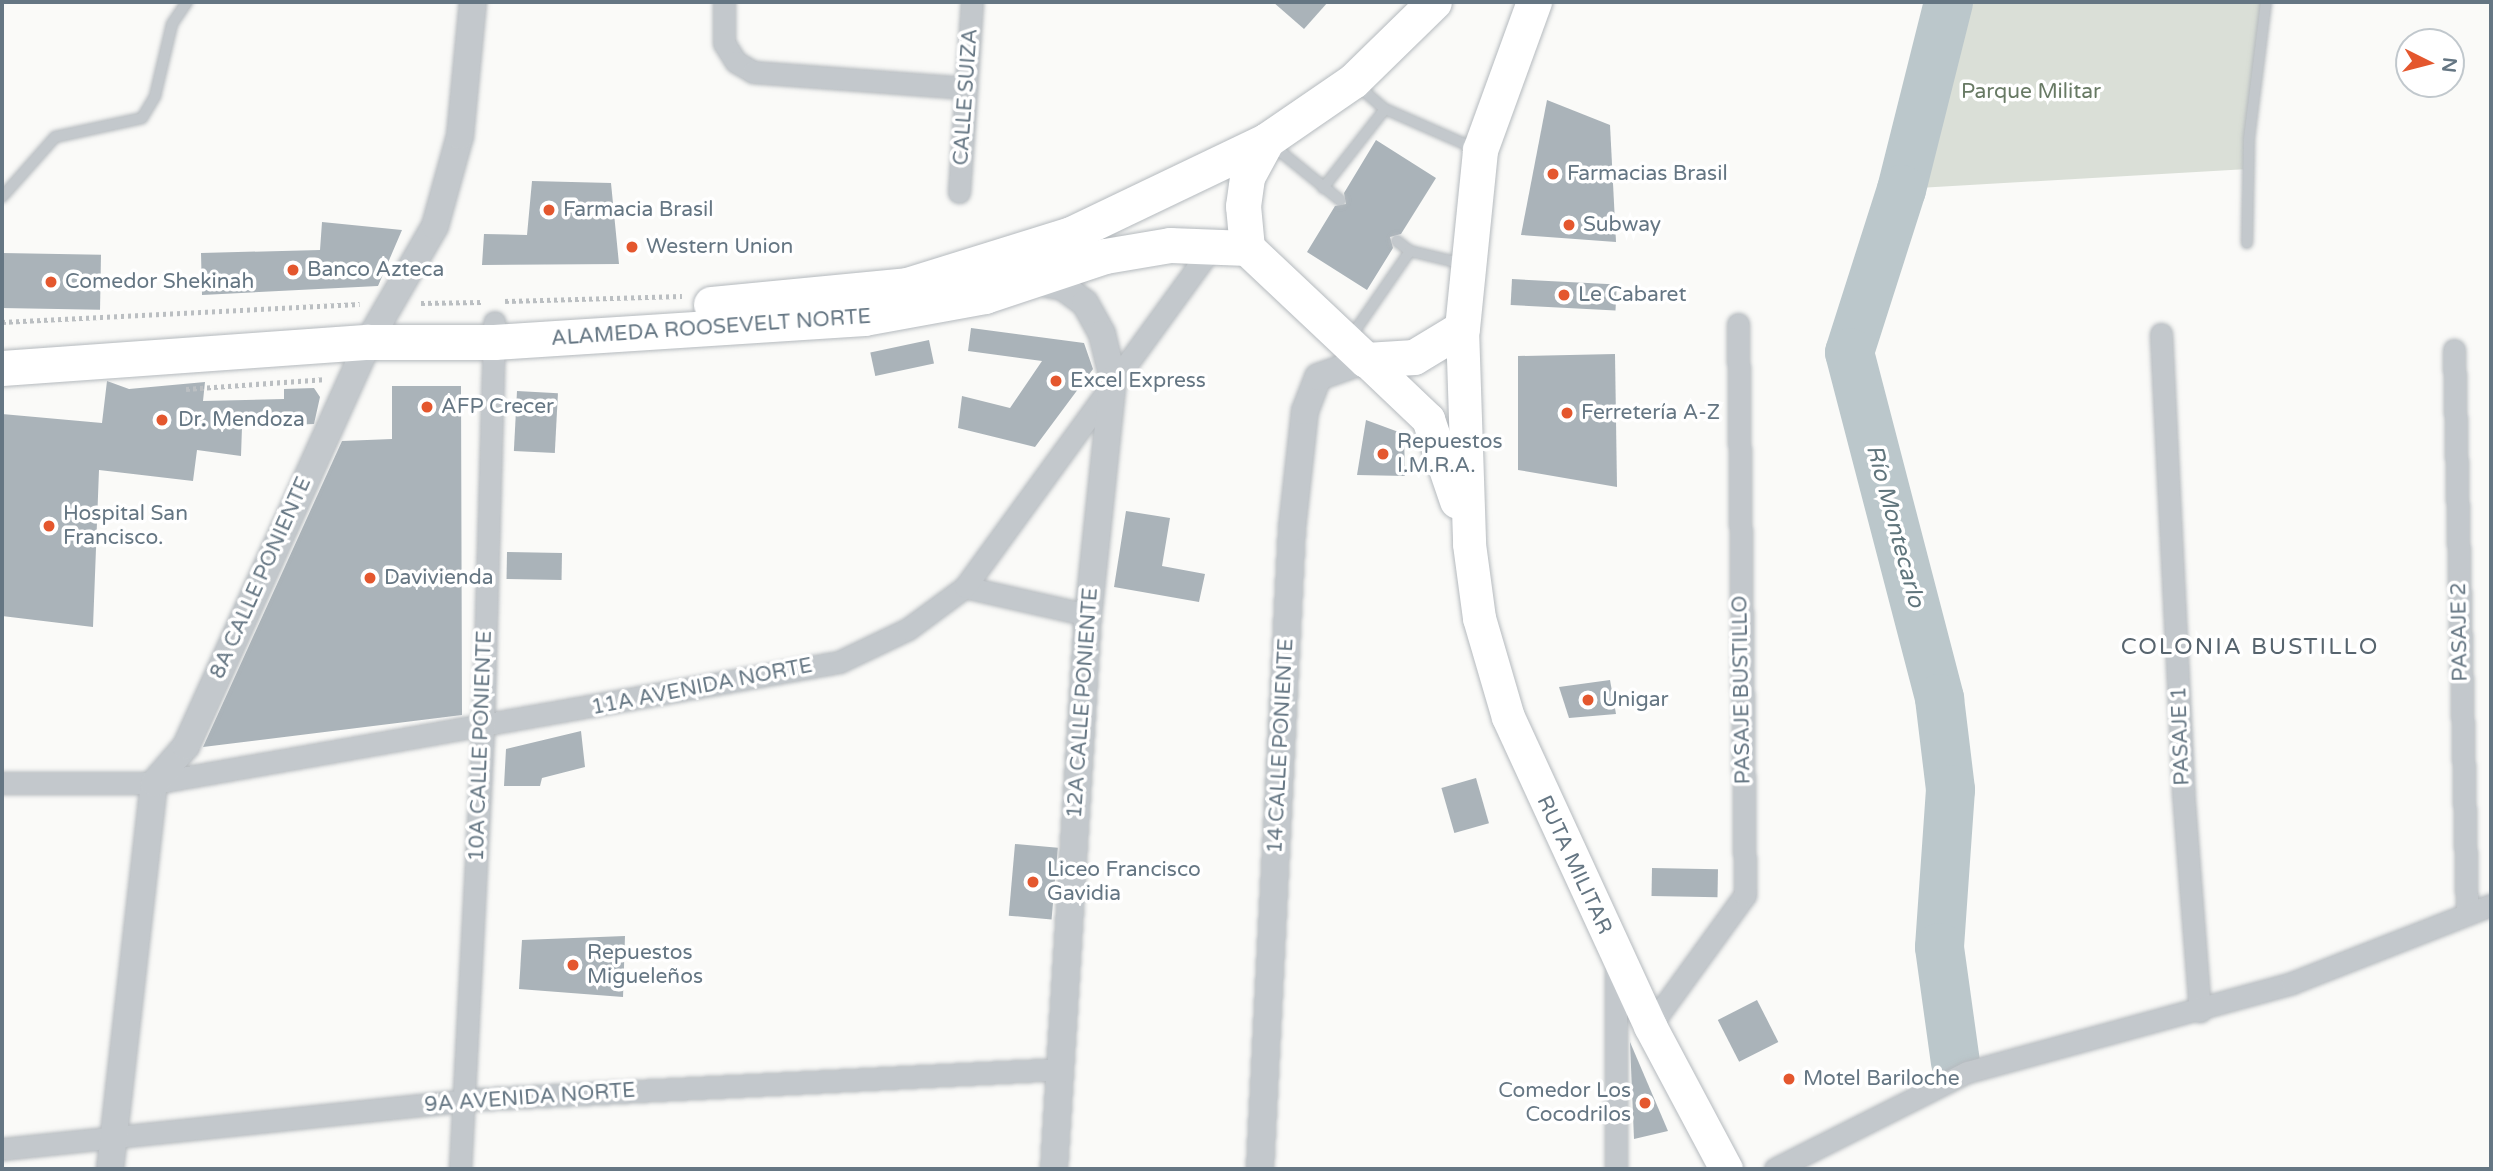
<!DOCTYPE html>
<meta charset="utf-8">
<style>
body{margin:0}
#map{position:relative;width:2493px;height:1171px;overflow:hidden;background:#fafaf8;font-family:"Varela Round",sans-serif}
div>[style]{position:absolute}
.green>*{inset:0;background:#dadfd7}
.river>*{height:49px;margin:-24.5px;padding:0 24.5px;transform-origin:24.5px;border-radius:24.5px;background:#bbc7cb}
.building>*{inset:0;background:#aab3b9;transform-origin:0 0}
.path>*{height:4.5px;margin-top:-2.25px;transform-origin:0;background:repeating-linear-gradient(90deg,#bbbfc2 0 3.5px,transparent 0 7px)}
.roads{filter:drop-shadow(0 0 2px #b5babe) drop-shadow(0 0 2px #b5babe)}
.service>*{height:10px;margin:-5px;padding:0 5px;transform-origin:5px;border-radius:5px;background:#c3c8cc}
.minor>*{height:21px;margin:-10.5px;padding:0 10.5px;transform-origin:10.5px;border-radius:10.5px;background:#c3c8cc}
.tertiary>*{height:26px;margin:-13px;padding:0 13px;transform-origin:13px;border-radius:13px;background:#c3c8cc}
.primary>*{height:33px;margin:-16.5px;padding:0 16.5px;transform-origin:16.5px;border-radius:16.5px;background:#fff}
.trunk>*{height:35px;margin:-17.5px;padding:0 17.5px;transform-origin:17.5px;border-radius:17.5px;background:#fff}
.dots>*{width:19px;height:19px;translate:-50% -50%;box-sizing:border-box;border:4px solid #fff;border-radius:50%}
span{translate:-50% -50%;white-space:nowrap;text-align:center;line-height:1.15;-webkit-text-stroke:7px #fff;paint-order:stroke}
.park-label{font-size:21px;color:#687a64}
.street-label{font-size:21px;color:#657683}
.poi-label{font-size:21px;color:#657683}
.left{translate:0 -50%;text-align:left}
.right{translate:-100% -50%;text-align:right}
.water-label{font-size:23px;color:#60757c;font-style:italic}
.neighbourhood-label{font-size:23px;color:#57646e;letter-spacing:2px}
.frame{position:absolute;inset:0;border:4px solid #657683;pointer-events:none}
.north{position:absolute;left:2395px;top:28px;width:70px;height:70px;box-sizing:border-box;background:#fff;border:2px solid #c1c8cd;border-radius:50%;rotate:96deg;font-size:19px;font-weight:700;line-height:28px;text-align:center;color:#657683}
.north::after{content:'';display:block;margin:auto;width:24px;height:32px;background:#e4572e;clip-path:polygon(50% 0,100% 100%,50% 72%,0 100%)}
</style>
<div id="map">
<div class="green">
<div style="clip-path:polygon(1965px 2px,2268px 2px,2248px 169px,1901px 189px)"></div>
</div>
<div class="river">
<div style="left:1948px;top:2px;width:193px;rotate:104.1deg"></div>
<div style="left:1901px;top:189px;width:171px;rotate:107.7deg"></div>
<div style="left:1849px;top:352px;width:358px;rotate:75.4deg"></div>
<div style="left:1939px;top:698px;width:92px;rotate:83.1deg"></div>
<div style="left:1950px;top:789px;width:158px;rotate:94deg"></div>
<div style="left:1939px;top:947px;width:116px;rotate:82.1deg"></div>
</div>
<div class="building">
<div style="clip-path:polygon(1273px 2px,1328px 2px,1304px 29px)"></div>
<div style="clip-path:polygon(1547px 100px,1610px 125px,1616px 242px,1521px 235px)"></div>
<div style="clip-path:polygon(1376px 140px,1436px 178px,1401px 234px,1390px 237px,1393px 248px,1367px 290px,1307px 252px,1335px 206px,1346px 204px,1344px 193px)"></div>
<div style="clip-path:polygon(532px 181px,611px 183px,619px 264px,482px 265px,484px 234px,527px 235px)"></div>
<div style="clip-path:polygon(322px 222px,402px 230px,378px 286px,202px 295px,201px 253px,320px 250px)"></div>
<div style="left:2px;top:253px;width:99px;height:55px;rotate:1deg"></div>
<div style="left:1512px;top:279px;width:105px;height:26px;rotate:3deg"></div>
<div style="clip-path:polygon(971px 328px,1084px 343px,1093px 369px,1035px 447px,958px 428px,962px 396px,1010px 408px,1042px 361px,968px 351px)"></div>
<div style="left:929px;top:340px;width:24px;height:60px;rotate:78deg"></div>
<div style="clip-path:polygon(1615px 354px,1617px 487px,1518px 470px,1518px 356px)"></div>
<div style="clip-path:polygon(107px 381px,129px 389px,205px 382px,203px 401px,284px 399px,284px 389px,314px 388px,320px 397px,314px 424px,242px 427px,241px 456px,197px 450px,193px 481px,99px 470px,93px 627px,2px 616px,2px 414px,102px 423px)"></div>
<div style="clip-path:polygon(392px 386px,461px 386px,462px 715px,203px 747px,342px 441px,392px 439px)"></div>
<div style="left:517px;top:391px;width:41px;height:60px;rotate:3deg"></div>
<div style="clip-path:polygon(1366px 420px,1404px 434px,1405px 476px,1357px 475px)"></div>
<div style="clip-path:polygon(1126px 511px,1170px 518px,1162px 566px,1205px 574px,1199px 602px,1114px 587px)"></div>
<div style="left:507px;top:552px;width:55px;height:27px;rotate:1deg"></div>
<div style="clip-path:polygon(1610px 680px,1616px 714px,1569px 718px,1559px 687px)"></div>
<div style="clip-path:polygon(581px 731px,585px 767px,542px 778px,540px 786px,504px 786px,506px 749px)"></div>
<div style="left:1476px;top:778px;width:47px;height:36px;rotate:74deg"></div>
<div style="left:1015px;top:844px;width:43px;height:72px;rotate:5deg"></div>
<div style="left:1652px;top:868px;width:66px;height:28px;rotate:1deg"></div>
<div style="clip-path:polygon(625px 936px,623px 997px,519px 989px,522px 940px)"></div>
<div style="left:1757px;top:1000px;width:47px;height:44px;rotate:63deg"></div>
<div style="clip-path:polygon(1630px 1042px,1668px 1131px,1634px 1139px)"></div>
</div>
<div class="path">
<div style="left:505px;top:301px;width:177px;rotate:-1.6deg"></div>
<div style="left:421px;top:303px;width:61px;rotate:-0.9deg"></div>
<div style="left:2px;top:322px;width:358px;rotate:-2.9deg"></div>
<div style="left:186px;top:389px;width:138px;rotate:-4.1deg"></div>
</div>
<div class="roads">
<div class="service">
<div style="left:1357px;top:85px;width:37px;rotate:41deg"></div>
<div style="left:1385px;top:109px;width:97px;rotate:23.7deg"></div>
<div style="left:1271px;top:144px;width:89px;rotate:39.1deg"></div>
<div style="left:1323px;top:188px;width:100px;rotate:-51.9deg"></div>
<div style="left:2px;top:197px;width:80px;rotate:-48.5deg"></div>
<div style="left:55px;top:137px;width:89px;rotate:-12.3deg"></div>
<div style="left:142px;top:118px;width:26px;rotate:-59deg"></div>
<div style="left:155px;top:96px;width:74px;rotate:-76.7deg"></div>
<div style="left:172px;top:24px;width:27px;rotate:-56deg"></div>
<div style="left:1397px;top:241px;width:16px;rotate:38deg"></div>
<div style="left:1410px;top:251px;width:56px;rotate:13.5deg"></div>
<div style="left:2247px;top:243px;width:105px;rotate:-88.9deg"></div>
<div style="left:2249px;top:138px;width:137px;rotate:-82.9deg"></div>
<div style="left:1350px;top:338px;width:106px;rotate:-55.4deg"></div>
</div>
<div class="minor">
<div style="left:724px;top:2px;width:41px;rotate:90deg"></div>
<div style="left:724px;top:43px;width:22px;rotate:58deg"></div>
<div style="left:736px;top:62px;width:20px;rotate:30deg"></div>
<div style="left:753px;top:72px;width:214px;rotate:4.3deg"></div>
<div style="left:959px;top:192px;width:190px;rotate:-86.1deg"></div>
<div style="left:2161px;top:334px;width:458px;rotate:87.2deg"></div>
<div style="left:2183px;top:791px;width:221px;rotate:85.6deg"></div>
<div style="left:2454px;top:350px;width:564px;rotate:88.68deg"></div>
<div style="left:965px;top:587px;width:126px;rotate:12.8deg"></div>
<div style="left:2px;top:783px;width:152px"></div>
<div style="left:154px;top:783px;width:696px;rotate:-10.02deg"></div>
<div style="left:839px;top:662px;width:76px;rotate:-25.6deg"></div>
<div style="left:908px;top:629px;width:71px;rotate:-36.4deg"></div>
<div style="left:965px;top:587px;width:422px;rotate:-54deg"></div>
<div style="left:1616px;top:961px;width:208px;rotate:90deg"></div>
<div style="left:1650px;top:1026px;width:162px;rotate:-54.1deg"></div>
<div style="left:1745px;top:895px;width:571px;rotate:-90.7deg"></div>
<div style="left:2px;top:1149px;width:466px;rotate:-6deg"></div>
<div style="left:465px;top:1100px;width:596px;rotate:-2.98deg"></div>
<div style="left:460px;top:1169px;width:442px;rotate:-87deg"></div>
<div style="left:483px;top:728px;width:406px;rotate:-88.4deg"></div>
<div style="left:1775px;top:1169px;width:215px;rotate:-26.8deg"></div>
<div style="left:1967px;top:1072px;width:337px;rotate:-15.3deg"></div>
<div style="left:2292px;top:983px;width:214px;rotate:-21.4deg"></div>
</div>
<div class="tertiary">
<div style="left:1030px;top:281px;width:34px;rotate:10deg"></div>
<div style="left:1063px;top:287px;width:27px;rotate:36deg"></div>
<div style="left:1085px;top:303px;width:35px;rotate:61deg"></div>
<div style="left:1102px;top:334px;width:46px;rotate:76.3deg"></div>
<div style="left:1113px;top:379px;width:237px;rotate:96deg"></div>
<div style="left:1088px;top:615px;width:555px;rotate:93.51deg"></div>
<div style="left:110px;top:1169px;width:388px;rotate:-83.5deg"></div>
<div style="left:154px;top:783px;width:49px;rotate:-49.1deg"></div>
<div style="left:186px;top:746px;width:443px;rotate:-65.7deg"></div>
<div style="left:368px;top:342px;width:134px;rotate:-60deg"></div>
<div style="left:435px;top:226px;width:93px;rotate:-74.5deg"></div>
<div style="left:460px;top:136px;width:135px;rotate:-84.5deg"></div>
<div style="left:1260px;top:1169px;width:642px;rotate:-87.14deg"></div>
<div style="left:1292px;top:528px;width:118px;rotate:-83.7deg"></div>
<div style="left:1305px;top:411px;width:36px;rotate:-69deg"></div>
<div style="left:1318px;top:377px;width:51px;rotate:-19.5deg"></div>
</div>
<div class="primary">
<div style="left:1462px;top:328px;width:216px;rotate:88.1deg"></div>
<div style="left:1469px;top:544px;width:75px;rotate:82.3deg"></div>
<div style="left:1479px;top:618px;width:103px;rotate:73.7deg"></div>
<div style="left:1508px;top:717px;width:340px;rotate:65.3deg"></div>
<div style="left:1650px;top:1026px;width:162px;rotate:62deg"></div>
<div style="left:1366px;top:360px;width:86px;rotate:43.6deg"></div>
<div style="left:1428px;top:419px;width:87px;rotate:71.1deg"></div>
</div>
<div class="trunk">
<div style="left:1247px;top:248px;width:42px;rotate:-95.4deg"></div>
<div style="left:1243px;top:206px;width:29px;rotate:-82deg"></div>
<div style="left:1247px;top:177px;width:42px;rotate:-61.6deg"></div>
<div style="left:711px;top:304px;width:197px;rotate:-5.5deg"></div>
<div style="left:907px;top:285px;width:172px;rotate:-17.3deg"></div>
<div style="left:1071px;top:234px;width:217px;rotate:-25.6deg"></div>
<div style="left:1267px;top:140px;width:104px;rotate:-34.5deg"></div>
<div style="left:1353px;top:81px;width:113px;rotate:-44.3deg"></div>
<div style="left:2px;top:368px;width:367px;rotate:-4.1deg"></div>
<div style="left:368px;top:342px;width:126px"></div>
<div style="left:494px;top:342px;width:371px;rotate:-3.7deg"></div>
<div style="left:864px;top:318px;width:123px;rotate:-10.3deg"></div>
<div style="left:985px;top:296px;width:126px;rotate:-18.4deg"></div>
<div style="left:1105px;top:256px;width:66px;rotate:-9.6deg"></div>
<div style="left:1170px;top:245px;width:77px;rotate:2.2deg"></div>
<div style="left:1247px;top:248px;width:163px;rotate:43.3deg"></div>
<div style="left:1366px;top:360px;width:48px;rotate:-3.6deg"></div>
<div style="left:1414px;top:357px;width:56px;rotate:-31.1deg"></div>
<div style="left:1462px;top:328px;width:179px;rotate:-84.2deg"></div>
<div style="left:1480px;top:150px;width:158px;rotate:-70deg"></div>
</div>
</div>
<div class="dots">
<div style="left:1553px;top:174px;background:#e4572e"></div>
<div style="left:549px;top:210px;background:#e4572e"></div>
<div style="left:1569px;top:225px;background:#e4572e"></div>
<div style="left:632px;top:247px;background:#e4572e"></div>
<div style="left:293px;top:270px;background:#e4572e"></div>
<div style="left:51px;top:282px;background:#e4572e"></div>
<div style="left:1564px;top:295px;background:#e4572e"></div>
<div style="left:1056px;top:381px;background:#e4572e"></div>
<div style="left:427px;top:407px;background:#e4572e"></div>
<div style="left:1567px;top:413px;background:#e4572e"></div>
<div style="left:162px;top:420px;background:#e4572e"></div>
<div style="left:1383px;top:454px;background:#e4572e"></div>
<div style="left:49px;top:526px;background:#e4572e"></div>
<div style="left:370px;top:578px;background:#e4572e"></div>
<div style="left:1588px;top:700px;background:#e4572e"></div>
<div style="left:1033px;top:882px;background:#e4572e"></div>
<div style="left:573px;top:965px;background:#e4572e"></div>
<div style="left:1789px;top:1079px;background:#e4572e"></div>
<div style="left:1645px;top:1103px;background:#e4572e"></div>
</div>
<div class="park-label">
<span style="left:2031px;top:92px">Parque Militar</span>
</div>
<div class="street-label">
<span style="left:966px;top:97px;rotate:-86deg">CALLE SUIZA</span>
<span style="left:711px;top:328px;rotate:-4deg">ALAMEDA ROOSEVELT NORTE</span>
<span style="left:261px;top:578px;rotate:-66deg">8A CALLE PONIENTE</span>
<span style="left:2460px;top:632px;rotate:-91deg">PASAJE 2</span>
<span style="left:702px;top:687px;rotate:-11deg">11A AVENIDA NORTE</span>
<span style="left:1742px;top:690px;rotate:-91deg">PASAJE BUSTILLO</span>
<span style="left:1083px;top:703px;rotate:-86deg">12A CALLE PONIENTE</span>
<span style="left:2181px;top:736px;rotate:-92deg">PASAJE 1</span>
<span style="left:481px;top:746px;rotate:-88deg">10A CALLE PONIENTE</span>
<span style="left:1281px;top:746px;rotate:-87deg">14 CALLE PONIENTE</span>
<span style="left:1574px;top:865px;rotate:65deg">RUTA MILITAR</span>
<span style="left:530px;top:1098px;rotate:-4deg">9A AVENIDA NORTE</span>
</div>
<div class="poi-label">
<span class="left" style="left:1567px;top:174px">Farmacias Brasil</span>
<span class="left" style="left:563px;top:210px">Farmacia Brasil</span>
<span class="left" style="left:1583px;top:225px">Subway</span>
<span class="left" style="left:646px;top:247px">Western Union</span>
<span class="left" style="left:307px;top:270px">Banco Azteca</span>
<span class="left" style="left:65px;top:282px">Comedor Shekinah</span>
<span class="left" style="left:1578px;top:295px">Le Cabaret</span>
<span class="left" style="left:1070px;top:381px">Excel Express</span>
<span class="left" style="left:441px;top:407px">AFP Crecer</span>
<span class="left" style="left:1581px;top:413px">Ferretería A-Z</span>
<span class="left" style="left:178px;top:420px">Dr. Mendoza</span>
<span class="left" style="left:1397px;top:454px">Repuestos<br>I.M.R.A.</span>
<span class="left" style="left:63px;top:526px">Hospital San<br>Francisco.</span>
<span class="left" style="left:384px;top:578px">Davivienda</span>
<span class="left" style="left:1602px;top:700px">Unigar</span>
<span class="left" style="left:1047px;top:882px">Liceo Francisco<br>Gavidia</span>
<span class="left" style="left:587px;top:965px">Repuestos<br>Migueleños</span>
<span class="left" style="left:1803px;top:1079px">Motel Bariloche</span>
<span class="right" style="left:1631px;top:1103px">Comedor Los<br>Cocodrilos</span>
</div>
<div class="water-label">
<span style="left:1895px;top:526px;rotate:75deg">Río Montecarlo</span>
</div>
<div class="neighbourhood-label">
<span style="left:2250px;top:647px">COLONIA BUSTILLO</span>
</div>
<div class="frame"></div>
<div class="north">N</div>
</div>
